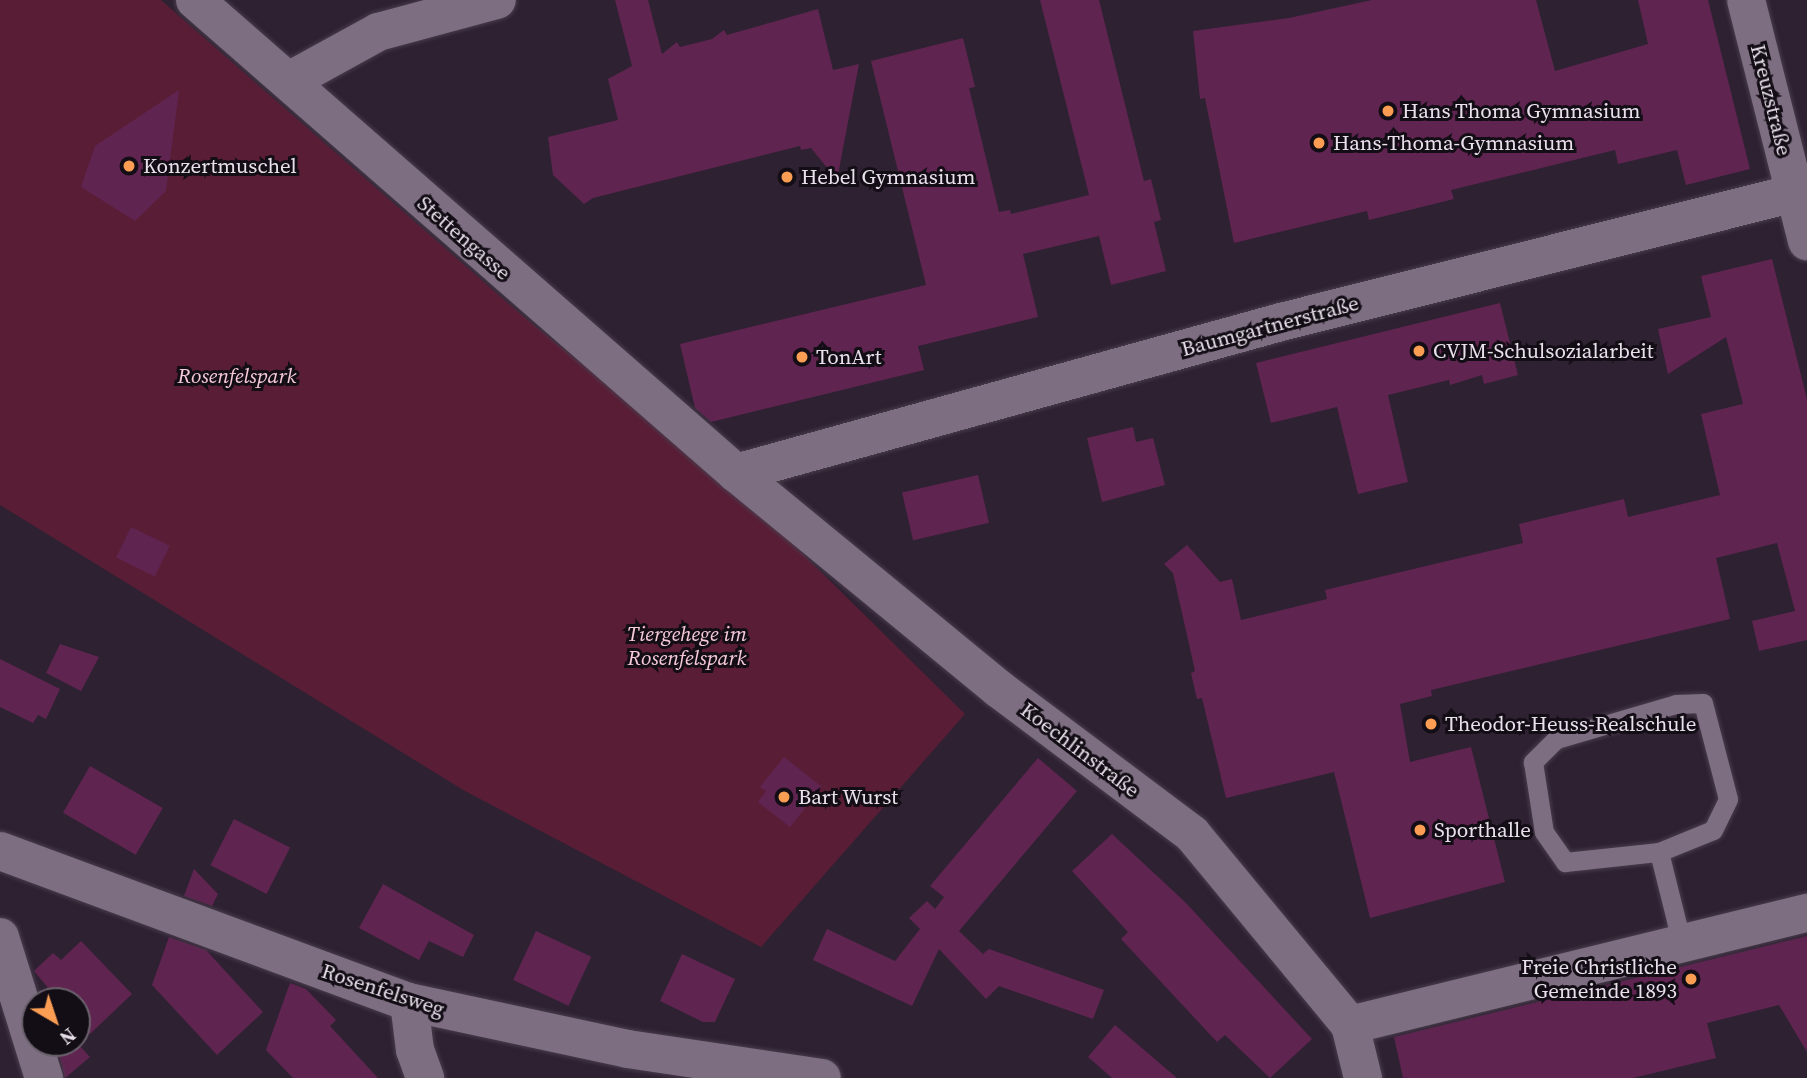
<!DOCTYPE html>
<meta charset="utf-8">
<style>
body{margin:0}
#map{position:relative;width:1807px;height:1078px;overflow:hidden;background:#2e2132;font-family:"Source Serif 4",serif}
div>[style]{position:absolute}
.green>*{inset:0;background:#5a1d36}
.building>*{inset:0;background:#602451;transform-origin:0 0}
.roads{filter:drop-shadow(0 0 2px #493d4c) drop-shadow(0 0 2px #493d4c)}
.service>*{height:19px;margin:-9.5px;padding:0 9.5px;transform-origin:9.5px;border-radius:9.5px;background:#7e6e82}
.minor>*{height:38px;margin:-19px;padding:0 19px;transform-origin:19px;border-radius:19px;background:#7e6e82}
.dots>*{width:19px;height:19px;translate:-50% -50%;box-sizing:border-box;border:4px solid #130d15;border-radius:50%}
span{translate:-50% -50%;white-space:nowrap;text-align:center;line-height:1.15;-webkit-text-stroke:6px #130d15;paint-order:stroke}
.street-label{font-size:21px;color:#e9e0ec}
.poi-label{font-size:21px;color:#e9e0ec}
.left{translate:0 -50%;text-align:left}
.right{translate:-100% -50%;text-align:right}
.park-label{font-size:21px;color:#f8cbd9;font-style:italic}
.north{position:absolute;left:21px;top:987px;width:70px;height:70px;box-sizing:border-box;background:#130d15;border:2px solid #69616b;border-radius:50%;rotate:141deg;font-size:19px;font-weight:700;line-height:28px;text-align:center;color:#e9e0ec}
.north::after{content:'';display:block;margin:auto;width:24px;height:32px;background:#fc9d54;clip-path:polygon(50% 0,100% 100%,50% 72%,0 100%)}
</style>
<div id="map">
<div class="green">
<div style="clip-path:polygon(0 0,161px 0,523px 316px,746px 498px,965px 714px,761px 947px,465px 791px,0 505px)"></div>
</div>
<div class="building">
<div style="clip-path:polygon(615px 0,648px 0,662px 54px,677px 42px,680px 47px,712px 39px,724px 30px,727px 35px,818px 9px,833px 70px,859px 64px,837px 180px,811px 148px,801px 150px,800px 146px,593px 198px,584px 204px,553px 175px,548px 137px,618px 120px,608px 79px,632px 66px)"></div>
<div style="clip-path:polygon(1040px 0,1099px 0,1144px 181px,1151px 179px,1161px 220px,1154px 222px,1166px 271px,1111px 285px,1099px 236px,1023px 254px,1038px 317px,918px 346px,924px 370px,711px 422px,695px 408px,680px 344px,926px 285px,871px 61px,963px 38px,975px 87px,969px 88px,999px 212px,1010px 210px,1011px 214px,1089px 195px)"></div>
<div style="clip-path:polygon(1372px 0,1536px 0,1555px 71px,1648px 44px,1638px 0,1708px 0,1750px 169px,1686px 185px,1677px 150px,1618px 164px,1615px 150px,1451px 190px,1454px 199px,1369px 220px,1367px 211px,1234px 243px,1205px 98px,1200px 99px,1193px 31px,1289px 18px)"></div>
<div style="clip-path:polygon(179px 90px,166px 191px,135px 221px,81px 187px,95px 146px)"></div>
<div style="clip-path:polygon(1772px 259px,1807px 399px,1807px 640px,1759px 651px,1752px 621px,1795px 611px,1777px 543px,1716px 558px,1730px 619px,1431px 690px,1432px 696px,1400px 704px,1410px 762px,1471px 747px,1505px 882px,1370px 918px,1334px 772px,1226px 798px,1202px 698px,1197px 699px,1191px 673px,1195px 671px,1173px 573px,1164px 564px,1187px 545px,1220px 582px,1232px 579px,1241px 620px,1327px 599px,1325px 590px,1523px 543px,1519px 524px,1624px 499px,1628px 517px,1720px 495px,1701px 414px,1743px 404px,1726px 337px,1668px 374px,1658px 329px,1711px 317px,1701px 276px)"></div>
<div style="clip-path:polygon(1500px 303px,1518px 375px,1484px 384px,1482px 375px,1450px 385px,1449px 380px,1388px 395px,1408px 482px,1358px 494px,1337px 407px,1271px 423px,1256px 363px)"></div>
<div style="clip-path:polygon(1133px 427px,1136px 442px,1153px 438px,1165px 485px,1102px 502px,1087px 438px)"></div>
<div style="left:978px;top:475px;width:49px;height:78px;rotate:77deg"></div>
<div style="left:131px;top:527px;width:43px;height:34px;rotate:26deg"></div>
<div style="clip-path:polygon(60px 644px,99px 657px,81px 691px,46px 673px)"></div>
<div style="clip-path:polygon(0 659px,60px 689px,46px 719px,38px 715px,33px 723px,0 707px)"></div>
<div style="clip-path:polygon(784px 757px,822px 787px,790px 827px,758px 802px,766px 791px,760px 787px)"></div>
<div style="clip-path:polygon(1038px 758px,1077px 791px,959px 931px,983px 954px,989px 949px,1104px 990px,1093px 1019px,999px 986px,986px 999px,939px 949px,912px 1006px,813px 960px,827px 929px,895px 961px,920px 929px,909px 918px,927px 901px,935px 909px,944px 897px,930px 886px)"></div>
<div style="left:90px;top:766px;width:84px;height:54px;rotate:30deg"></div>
<div style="left:234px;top:819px;width:63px;height:52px;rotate:27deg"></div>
<div style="clip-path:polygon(1112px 834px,1185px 902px,1312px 1039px,1270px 1078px,1225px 1035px,1217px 1042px,1121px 939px,1128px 932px,1072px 871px)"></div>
<div style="clip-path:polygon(194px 869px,218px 894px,212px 906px,184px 896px)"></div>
<div style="clip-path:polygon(383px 884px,474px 935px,463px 957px,429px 941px,419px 960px,359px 928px)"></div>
<div style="left:536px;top:931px;width:61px;height:54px;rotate:25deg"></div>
<div style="clip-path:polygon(1807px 936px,1807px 1052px,1779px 1005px,1707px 1023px,1716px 1058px,1633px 1078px,1403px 1078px,1394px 1037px)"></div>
<div style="clip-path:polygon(169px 937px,206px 950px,263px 1012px,217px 1055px,152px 985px)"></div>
<div style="clip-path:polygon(81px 941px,132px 994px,90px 1034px,77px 1020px,77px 1001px,59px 1001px,34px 971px,53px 953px,61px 960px)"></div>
<div style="clip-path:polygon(682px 954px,735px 979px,715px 1022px,703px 1022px,660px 1001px)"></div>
<div style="clip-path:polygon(290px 983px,306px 989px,336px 1020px,330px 1026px,378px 1078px,293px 1078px,266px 1050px)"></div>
<div style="clip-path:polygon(1115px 1025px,1177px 1078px,1112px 1078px,1088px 1057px)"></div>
<div style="clip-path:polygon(56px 1043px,77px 1043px,90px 1057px,65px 1078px)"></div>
</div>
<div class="roads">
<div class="service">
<div style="left:1659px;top:852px;width:58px;rotate:-22.2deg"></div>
<div style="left:1713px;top:830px;width:34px;rotate:-64deg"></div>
<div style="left:1728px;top:799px;width:99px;rotate:-104.6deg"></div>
<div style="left:1703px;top:703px;width:27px;rotate:178deg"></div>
<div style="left:1676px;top:704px;width:125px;rotate:163.7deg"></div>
<div style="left:1556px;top:739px;width:33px;rotate:135deg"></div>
<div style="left:1533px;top:762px;width:71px;rotate:81.1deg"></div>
<div style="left:1544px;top:832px;width:37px;rotate:55deg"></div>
<div style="left:1565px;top:862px;width:95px;rotate:-6.1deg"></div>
<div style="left:1659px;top:852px;width:95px;rotate:76deg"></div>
</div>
<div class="minor">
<div style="left:195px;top:0;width:719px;rotate:41.16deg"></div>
<div style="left:736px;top:473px;width:340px;rotate:39.4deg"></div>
<div style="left:999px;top:689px;width:241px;rotate:36.9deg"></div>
<div style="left:1192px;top:834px;width:248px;rotate:50.4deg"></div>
<div style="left:1350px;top:1025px;width:55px;rotate:76.2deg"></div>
<div style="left:1746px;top:0;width:249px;rotate:75.8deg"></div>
<div style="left:289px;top:81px;width:102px;rotate:-28.8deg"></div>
<div style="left:378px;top:32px;width:123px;rotate:-15.1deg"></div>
<div style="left:736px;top:473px;width:566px;rotate:-15.49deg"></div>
<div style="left:1281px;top:322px;width:542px;rotate:-14.09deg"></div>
<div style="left:0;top:851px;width:436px;rotate:20.3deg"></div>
<div style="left:409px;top:1002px;width:224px;rotate:12.1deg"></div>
<div style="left:628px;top:1049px;width:196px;rotate:8.5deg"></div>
<div style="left:0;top:937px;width:148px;rotate:72.7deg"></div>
<div style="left:409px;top:1002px;width:48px;rotate:82.9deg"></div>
<div style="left:415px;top:1050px;width:30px;rotate:70deg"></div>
<div style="left:1350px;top:1025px;width:471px;rotate:-13.8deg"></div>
</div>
</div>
<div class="dots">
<div style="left:1388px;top:111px;background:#fc9d54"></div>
<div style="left:1319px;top:143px;background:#fc9d54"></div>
<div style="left:129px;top:166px;background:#fc9d54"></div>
<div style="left:787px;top:177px;background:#fc9d54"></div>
<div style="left:1419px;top:351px;background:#fc9d54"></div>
<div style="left:802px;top:357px;background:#fc9d54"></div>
<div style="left:1431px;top:724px;background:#fc9d54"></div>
<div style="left:784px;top:797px;background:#fc9d54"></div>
<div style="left:1420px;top:830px;background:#fc9d54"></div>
<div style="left:1691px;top:979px;background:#fc9d54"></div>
</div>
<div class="street-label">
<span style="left:1771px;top:100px;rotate:76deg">Kreuzstraße</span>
<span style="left:464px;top:238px;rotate:41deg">Stettengasse</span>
<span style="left:1270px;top:326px;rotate:-15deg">Baumgartnerstraße</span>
<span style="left:1080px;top:750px;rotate:37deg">Koechlinstraße</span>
<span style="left:383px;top:990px;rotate:18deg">Rosenfelsweg</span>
</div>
<div class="poi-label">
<span class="left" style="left:1402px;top:111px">Hans Thoma Gymnasium</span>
<span class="left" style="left:1333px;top:143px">Hans-Thoma-Gymnasium</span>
<span class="left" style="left:143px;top:166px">Konzertmuschel</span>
<span class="left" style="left:801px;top:177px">Hebel Gymnasium</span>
<span class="left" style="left:1433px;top:351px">CVJM-Schulsozialarbeit</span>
<span class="left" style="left:816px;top:357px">TonArt</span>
<span class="left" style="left:1445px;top:724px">Theodor-Heuss-Realschule</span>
<span class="left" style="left:798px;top:797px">Bart Wurst</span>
<span class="left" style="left:1434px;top:830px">Sporthalle</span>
<span class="right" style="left:1677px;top:979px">Freie Christliche<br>Gemeinde 1893</span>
</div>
<div class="park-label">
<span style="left:237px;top:376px">Rosenfelspark</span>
<span style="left:687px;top:646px">Tiergehege im<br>Rosenfelspark</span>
</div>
<div class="north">N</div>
</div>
